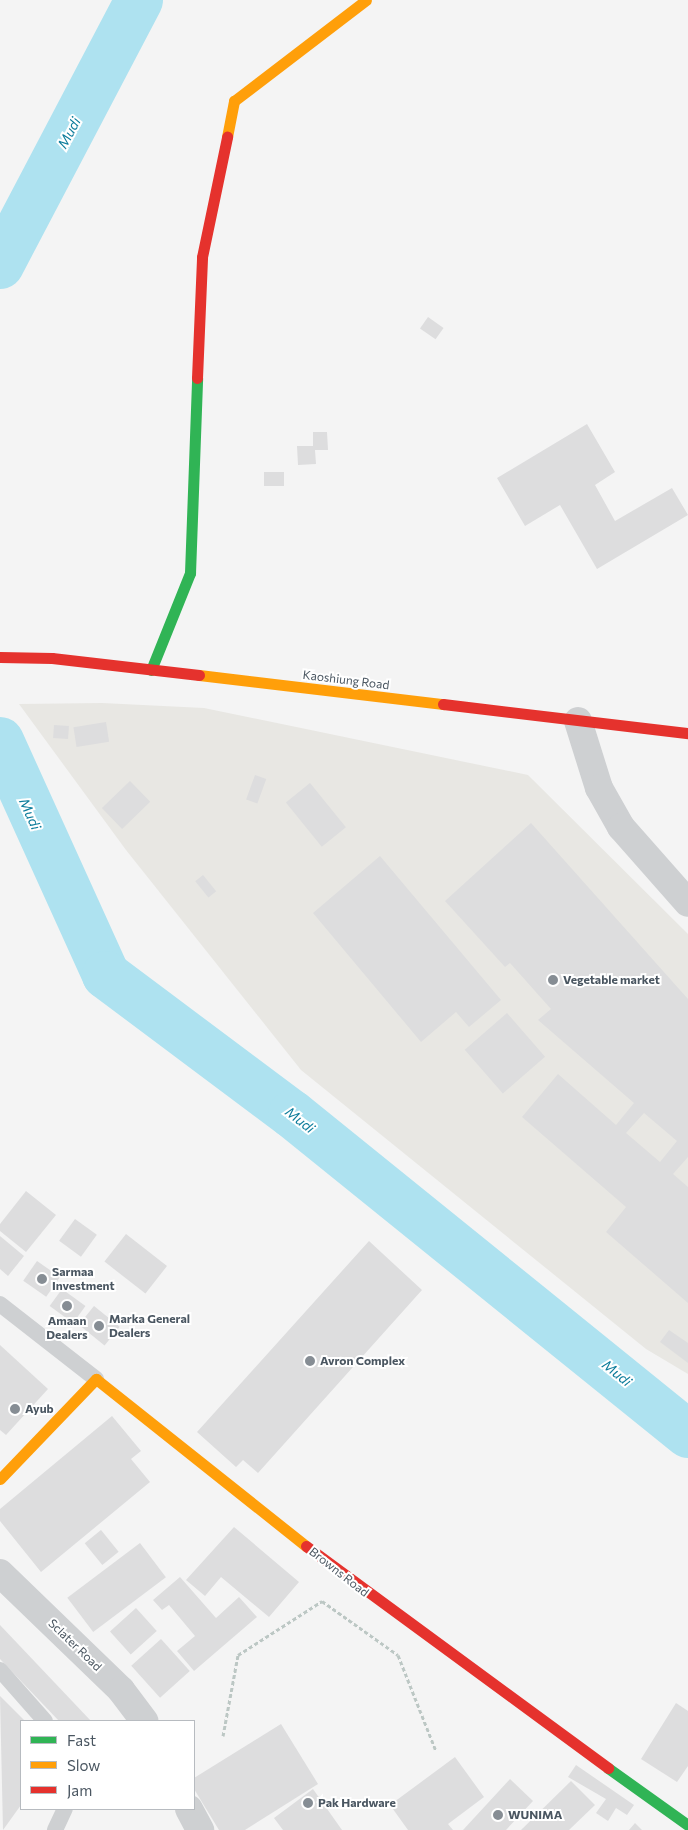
<!DOCTYPE html>
<style>
body{margin:0}
#map{position:relative;width:688px;height:1830px;overflow:hidden;background:#f4f4f4;font-family:Commissioner,sans-serif}
div>[style]{position:absolute}
.commercial>*{inset:0;background:#e8e7e3}
.river>*{height:48px;margin:-24px;padding:0 24px;transform-origin:24px;border-radius:24px;background:#aee2f0}
.building>*{inset:0;background:#ddddde;transform-origin:0 0}
.path>*{height:3px;margin-top:-1.5px;transform-origin:0;background:repeating-linear-gradient(90deg,#bcc7c4 0 4px,transparent 0 6.5px)}
.lane>*{height:16px;margin:-8px;padding:0 8px;transform-origin:8px;border-radius:8px;background:#ced0d2}
.street>*{height:28px;margin:-14px;padding:0 14px;transform-origin:14px;border-radius:14px;background:#ced0d2}
.fast>*{height:11px;margin:-5.5px;padding:0 5.5px;transform-origin:5.5px;border-radius:5.5px;background:#30b455}
.slow>*{height:11px;margin:-5.5px;padding:0 5.5px;transform-origin:5.5px;border-radius:5.5px;background:#ff9f0a}
.jam>*{height:11px;margin:-5.5px;padding:0 5.5px;transform-origin:5.5px;border-radius:5.5px;background:#e5322d}
.dots>*{width:14px;height:14px;translate:-50% -50%;box-sizing:border-box;border:2px solid #fff;border-radius:50%}
span{translate:-50% -50%;white-space:nowrap;text-align:center;line-height:1.15;-webkit-text-stroke:4px #fff;paint-order:stroke}
.street-label{font-size:12px;color:#4a5661}
.poi-label{font-size:12px;color:#4a5661;font-weight:700}
.left{translate:0 -50%;text-align:left}
.water-label{font-size:14px;color:#0c7c9b;font-style:italic}
.legend{position:absolute;left:20px;top:1720px;width:175px;height:90px;box-sizing:border-box;background:#fff;border:1px solid #b7bbc0;margin:0;padding:6px 9px;list-style:none;font-size:15px;color:#4a5661}
.legend li{display:flex;align-items:center;gap:10px;height:25px}
.legend b{width:25px;border:1px solid #b7bbc0}
</style>
<div id="map">
<div class="commercial">
<div style="clip-path:polygon(102px 703px,204px 708px,528px 775px,688px 934px,688px 1374px,646px 1349px,301px 1070px,126px 850px,19px 704px)"></div>
</div>
<div class="river">
<div style="left:0;top:265px;width:299px;rotate:-62.3deg"></div>
<div style="left:0;top:741px;width:257px;rotate:65.6deg"></div>
<div style="left:106px;top:975px;width:232px;rotate:36.8deg"></div>
<div style="left:292px;top:1114px;width:509px;rotate:38.94deg"></div>
</div>
<div class="building">
<div style="left:428px;top:317px;width:19px;height:14px;rotate:35deg"></div>
<div style="clip-path:polygon(587px 424px,615px 472px,595px 485px,615px 521px,672px 488px,688px 515px,597px 569px,560px 505px,525px 526px,497px 478px)"></div>
<div style="clip-path:polygon(313px 432px,327px 432px,328px 450px,315px 450px,316px 464px,298px 465px,297px 446px,313px 446px)"></div>
<div style="left:264px;top:472px;width:20px;height:14px"></div>
<div style="left:106px;top:722px;width:20px;height:33px;rotate:81deg"></div>
<div style="left:54px;top:725px;width:15px;height:13px;rotate:4deg"></div>
<div style="left:255px;top:775px;width:12px;height:26px;rotate:20deg"></div>
<div style="left:130px;top:781px;width:29px;height:39px;rotate:46deg"></div>
<div style="left:310px;top:783px;width:57px;height:31px;rotate:51deg"></div>
<div style="clip-path:polygon(evenodd,531px 823px,688px 999px,688px 1157px,673px 1174px,688px 1187px,688px 1303px,606px 1232px,626px 1207px,522px 1117px,558px 1074px,616px 1125px,634px 1103px,538px 1020px,551px 1009px,510px 963px,505px 967px,445px 901px,531px 823px,644px 1113px,677px 1141px,660px 1162px,626px 1133px,644px 1113px)"></div>
<div style="clip-path:polygon(380px 856px,501px 1000px,469px 1027px,456px 1012px,421px 1042px,313px 913px)"></div>
<div style="left:203px;top:875px;width:21px;height:10px;rotate:51deg"></div>
<div style="left:507px;top:1013px;width:58px;height:56px;rotate:49deg"></div>
<div style="clip-path:polygon(26px 1191px,56px 1215px,26px 1252px,0 1231px,0 1224px)"></div>
<div style="left:75px;top:1219px;width:27px;height:27px;rotate:36deg"></div>
<div style="left:126px;top:1234px;width:52px;height:35px;rotate:38deg"></div>
<div style="clip-path:polygon(0 1236px,24px 1256px,8px 1276px,0 1269px)"></div>
<div style="clip-path:polygon(369px 1241px,422px 1290px,258px 1473px,243px 1460px,236px 1467px,197px 1432px)"></div>
<div style="left:37px;top:1261px;width:28px;height:24px;rotate:35deg"></div>
<div style="left:62px;top:1289px;width:29px;height:21px;rotate:36deg"></div>
<div style="left:94px;top:1306px;width:33px;height:24px;rotate:39deg"></div>
<div style="clip-path:polygon(669px 1330px,688px 1343px,688px 1363px,660px 1342px)"></div>
<div style="clip-path:polygon(0 1345px,48px 1389px,6px 1435px,0 1430px)"></div>
<div style="clip-path:polygon(112px 1416px,141px 1451px,131px 1459px,150px 1482px,41px 1572px,0 1521px,0 1509px)"></div>
<div style="clip-path:polygon(234px 1527px,299px 1582px,269px 1617px,221px 1577px,205px 1596px,186px 1580px)"></div>
<div style="left:101px;top:1530px;width:28px;height:21px;rotate:51deg"></div>
<div style="left:140px;top:1543px;width:43px;height:91px;rotate:53deg"></div>
<div style="clip-path:polygon(180px 1577px,216px 1618px,239px 1597px,257px 1617px,194px 1671px,177px 1651px,195px 1636px,169px 1605px,162px 1610px,153px 1600px)"></div>
<div style="left:136px;top:1608px;width:31px;height:35px;rotate:48deg"></div>
<div style="clip-path:polygon(0 1625px,91px 1721px,59px 1721px,0 1659px)"></div>
<div style="left:161px;top:1639px;width:43px;height:40px;rotate:48deg"></div>
<div style="clip-path:polygon(0 1696px,25px 1721px,21px 1721px,21px 1805px,3px 1830px)"></div>
<div style="clip-path:polygon(676px 1703px,688px 1711px,688px 1766px,677px 1782px,641px 1759px)"></div>
<div style="clip-path:polygon(281px 1724px,318px 1784px,245px 1830px,219px 1830px,194px 1789px,194px 1778px)"></div>
<div style="clip-path:polygon(455px 1757px,484px 1797px,448px 1824px,453px 1830px,408px 1830px,390px 1805px)"></div>
<div style="clip-path:polygon(576px 1765px,634px 1805px,627px 1815px,616px 1808px,608px 1821px,596px 1813px,606px 1799px,568px 1777px)"></div>
<div style="clip-path:polygon(510px 1779px,533px 1801px,506px 1830px,463px 1830px)"></div>
<div style="clip-path:polygon(571px 1781px,595px 1805px,569px 1830px,521px 1830px)"></div>
<div style="clip-path:polygon(313px 1789px,342px 1830px,283px 1830px,274px 1818px)"></div>
<div style="clip-path:polygon(635px 1823px,642px 1830px,629px 1830px)"></div>
</div>
<div class="path">
<div style="left:223px;top:1736px;width:82px;rotate:-79.5deg"></div>
<div style="left:238px;top:1655px;width:100px;rotate:-32.7deg"></div>
<div style="left:322px;top:1601px;width:93px;rotate:35.4deg"></div>
<div style="left:398px;top:1655px;width:103px;rotate:68.4deg"></div>
</div>
<div class="lane">
<div style="left:0;top:1304px;width:122px;rotate:38deg"></div>
<div style="left:0;top:1670px;width:68px;rotate:48.6deg"></div>
<div style="left:55px;top:1830px;width:23px;rotate:-65deg"></div>
</div>
<div class="street">
<div style="left:578px;top:721px;width:70px;rotate:72.6deg"></div>
<div style="left:599px;top:788px;width:45px;rotate:60.6deg"></div>
<div style="left:621px;top:827px;width:101px;rotate:48.6deg"></div>
<div style="left:0;top:1573px;width:168px;rotate:44deg"></div>
<div style="left:121px;top:1690px;width:39px;rotate:53deg"></div>
<div style="left:189px;top:1809px;width:24px;rotate:62deg"></div>
</div>
<div class="fast">
<div style="left:151px;top:670px;width:105px;rotate:-68.1deg"></div>
<div style="left:190px;top:573px;width:195px;rotate:-87.9deg"></div>
<div style="left:608px;top:1768px;width:98px;rotate:35.5deg"></div>
</div>
<div class="slow">
<div style="left:227px;top:137px;width:37px;rotate:-79deg"></div>
<div style="left:234px;top:101px;width:166px;rotate:-37.4deg"></div>
<div style="left:199px;top:675px;width:246px;rotate:6.8deg"></div>
<div style="left:0;top:1479px;width:139px;rotate:-46.2deg"></div>
<div style="left:96px;top:1379px;width:268px;rotate:38.5deg"></div>
</div>
<div class="jam">
<div style="left:197px;top:378px;width:121px;rotate:-87.6deg"></div>
<div style="left:202px;top:257px;width:123px;rotate:-78.2deg"></div>
<div style="left:0;top:657px;width:52px;rotate:1.1deg"></div>
<div style="left:52px;top:658px;width:148px;rotate:6.6deg"></div>
<div style="left:443px;top:704px;width:247px;rotate:6.8deg"></div>
<div style="left:306px;top:1546px;width:375px;rotate:36.3deg"></div>
</div>
<div class="dots">
<div style="left:553px;top:980px;background:#868d94"></div>
<div style="left:42px;top:1279px;background:#868d94"></div>
<div style="left:67px;top:1306px;background:#868d94"></div>
<div style="left:99px;top:1326px;background:#868d94"></div>
<div style="left:310px;top:1361px;background:#868d94"></div>
<div style="left:15px;top:1409px;background:#868d94"></div>
<div style="left:308px;top:1803px;background:#868d94"></div>
<div style="left:498px;top:1815px;background:#868d94"></div>
</div>
<div class="street-label">
<span style="left:346px;top:680px;rotate:7deg">Kaoshiung Road</span>
<span style="left:339px;top:1572px;rotate:38deg">Browns Road</span>
<span style="left:75px;top:1645px;rotate:44deg">Sclater Road</span>
</div>
<div class="poi-label">
<span class="left" style="left:563px;top:980px">Vegetable market</span>
<span class="left" style="left:52px;top:1279px">Sarmaa<br>Investment</span>
<span class="left" style="left:109px;top:1326px">Marka General<br>Dealers</span>
<span style="left:67px;top:1328px">Amaan<br>Dealers</span>
<span class="left" style="left:320px;top:1361px">Avron Complex</span>
<span class="left" style="left:25px;top:1409px">Ayub</span>
<span class="left" style="left:318px;top:1803px">Pak Hardware</span>
<span class="left" style="left:508px;top:1815px">WUNIMA</span>
</div>
<div class="water-label">
<span style="left:69px;top:133px;rotate:-62deg">Mudi</span>
<span style="left:30px;top:814px;rotate:66deg">Mudi</span>
<span style="left:300px;top:1120px;rotate:38deg">Mudi</span>
<span style="left:617px;top:1373px;rotate:39deg">Mudi</span>
</div>
<ul class="legend">
<li><b style="height:6px;background:#30b455"></b>Fast</li>
<li><b style="height:6px;background:#ff9f0a"></b>Slow</li>
<li><b style="height:6px;background:#e5322d"></b>Jam</li>
</ul>
</div>
